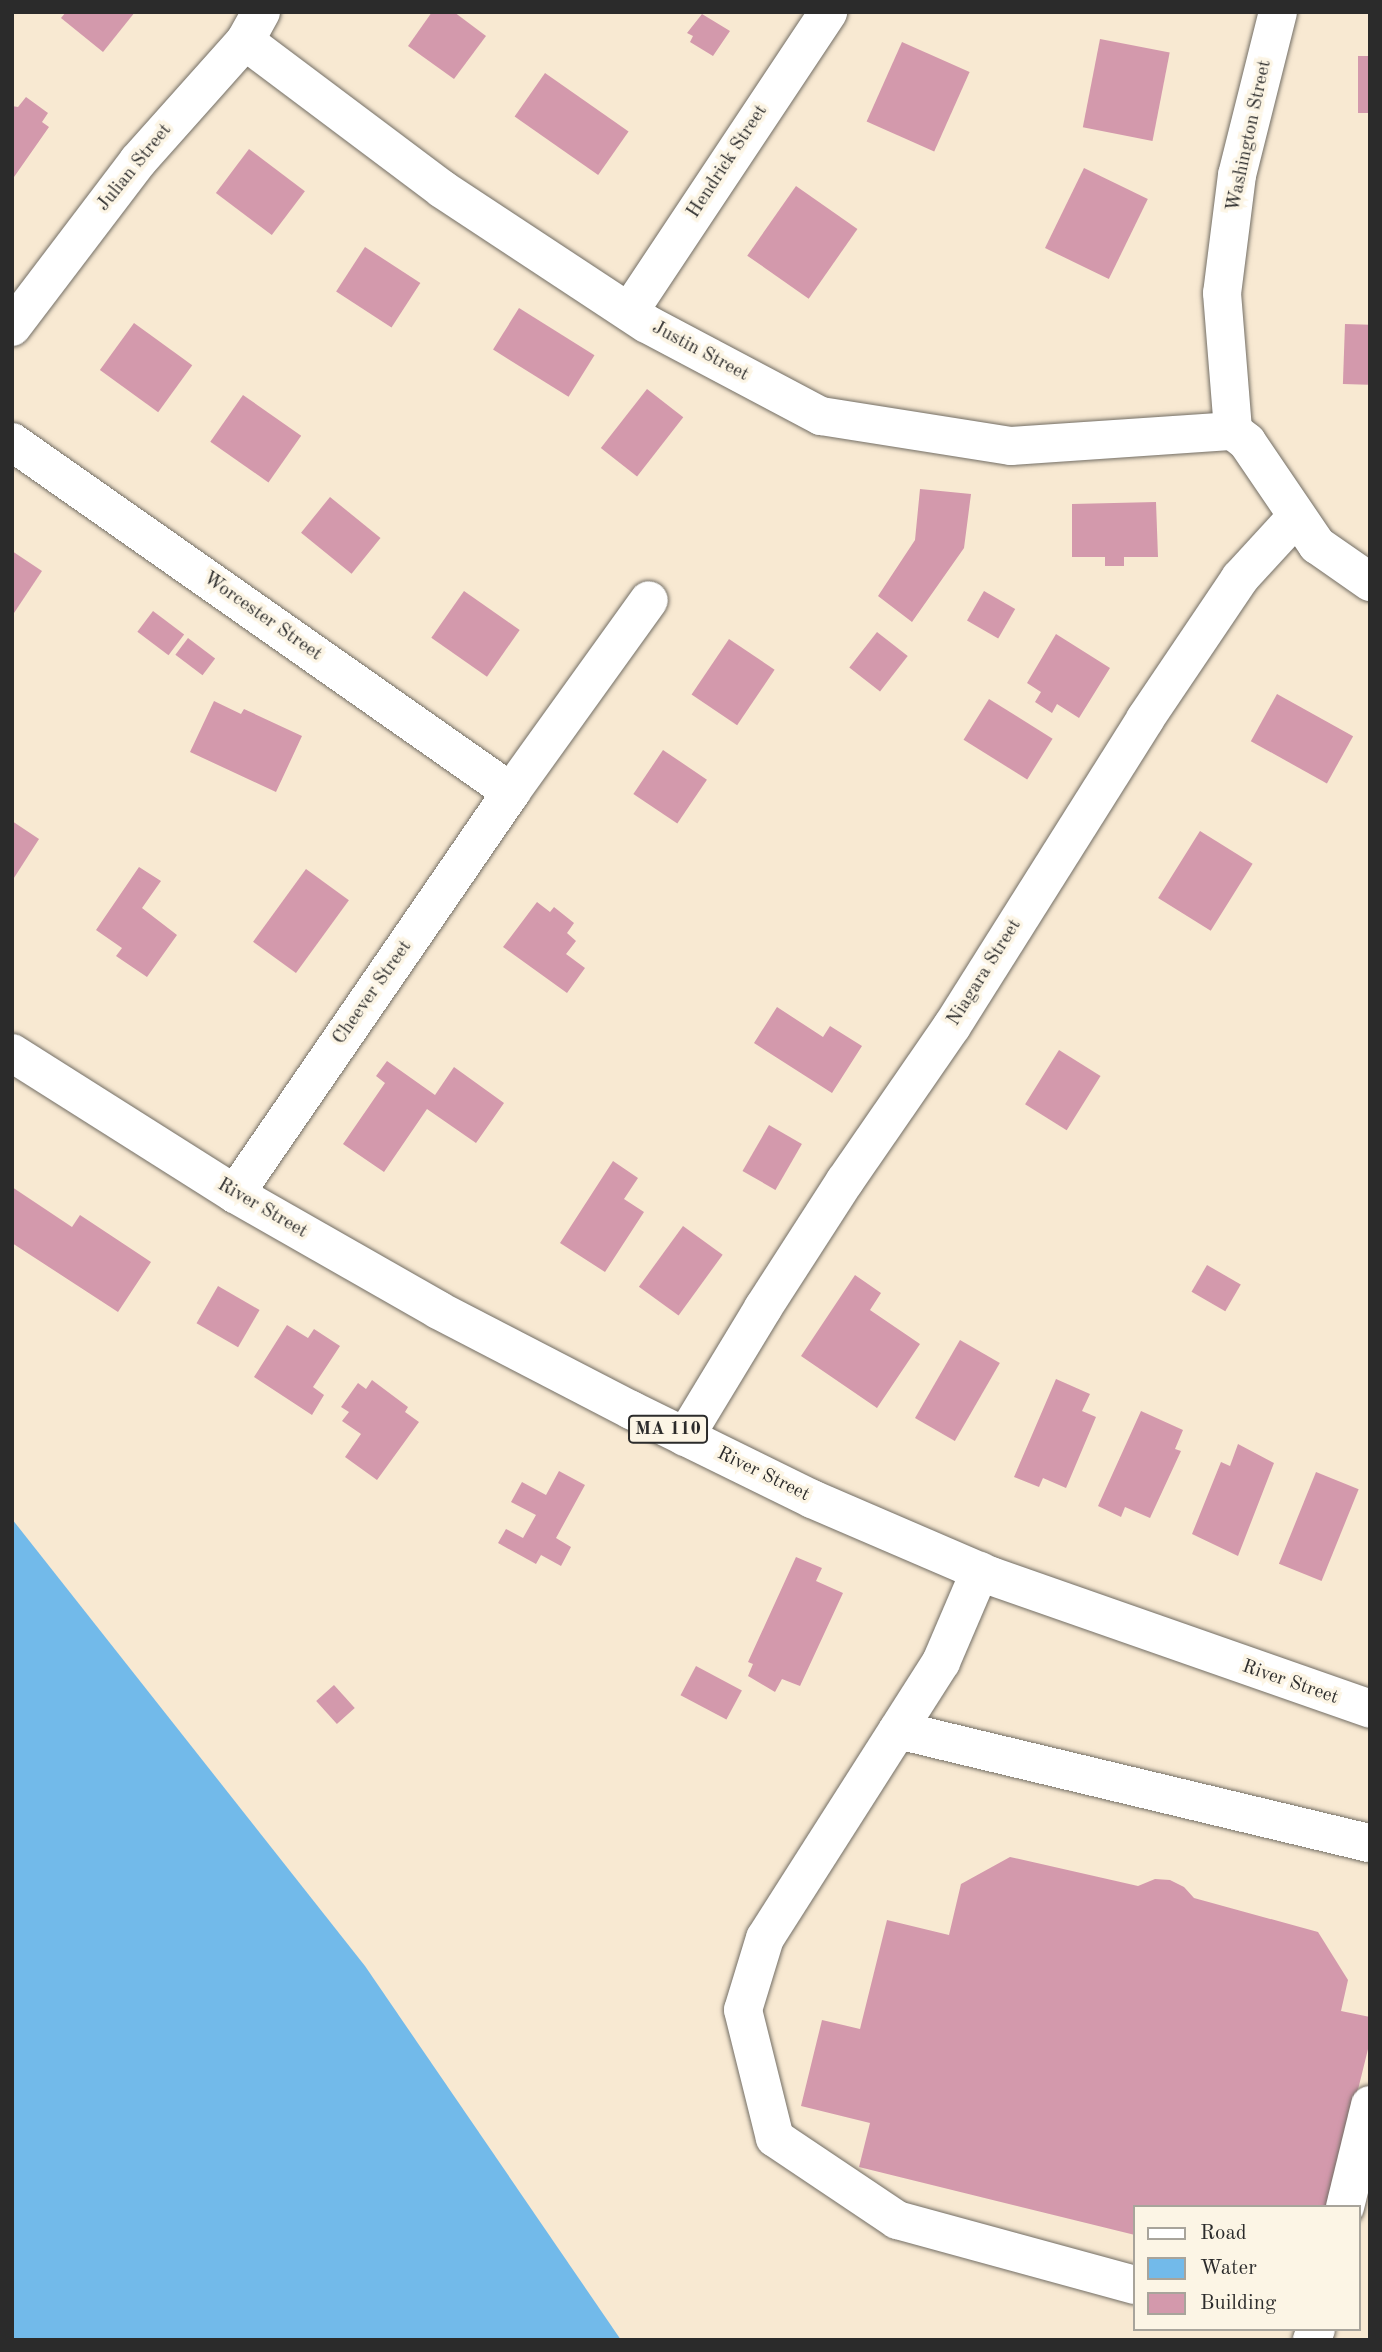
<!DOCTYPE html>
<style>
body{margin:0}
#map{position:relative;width:1382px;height:2352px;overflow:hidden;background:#f8e9d2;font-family:"Old Standard TT",serif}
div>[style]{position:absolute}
.water>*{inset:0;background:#72baea}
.building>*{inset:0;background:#d399ac;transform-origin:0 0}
.roads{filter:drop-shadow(0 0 2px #736e65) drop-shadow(0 0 2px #736e65)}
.minor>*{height:38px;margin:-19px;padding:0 19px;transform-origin:19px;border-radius:19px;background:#fff}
.major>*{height:38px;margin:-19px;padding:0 19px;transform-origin:19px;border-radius:19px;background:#fff}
span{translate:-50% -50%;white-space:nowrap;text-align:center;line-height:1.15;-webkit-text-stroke:7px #fcf5e5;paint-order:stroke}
.shield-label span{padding:2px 5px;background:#fcf5e5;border:2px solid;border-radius:5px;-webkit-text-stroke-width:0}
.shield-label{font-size:18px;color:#2b2b2b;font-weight:700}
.street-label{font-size:19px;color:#2b2b2b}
.frame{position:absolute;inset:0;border:14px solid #2b2b2b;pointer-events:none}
.legend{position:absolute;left:1133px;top:2205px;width:228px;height:126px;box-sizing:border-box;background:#fcf5e5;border:2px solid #a8a49b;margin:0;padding:9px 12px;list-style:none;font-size:21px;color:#2b2b2b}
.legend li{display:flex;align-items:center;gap:14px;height:35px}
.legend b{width:35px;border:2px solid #a8a49b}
</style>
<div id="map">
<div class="water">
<div style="clip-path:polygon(12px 1519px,365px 1966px,621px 2340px,12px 2340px)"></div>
</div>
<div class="building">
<div style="clip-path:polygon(66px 12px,135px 12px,103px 52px,61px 18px)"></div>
<div style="clip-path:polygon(432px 12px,454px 12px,486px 36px,454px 79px,408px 46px)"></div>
<div style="clip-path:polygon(702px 14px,730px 31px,713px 56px,690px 42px,693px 36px,687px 33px)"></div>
<div style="left:1100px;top:39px;width:71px;height:90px;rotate:11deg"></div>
<div style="left:902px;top:42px;width:74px;height:87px;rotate:24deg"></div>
<div style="left:1358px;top:56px;width:12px;height:57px"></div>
<div style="left:545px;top:73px;width:102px;height:53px;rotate:35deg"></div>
<div style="clip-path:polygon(26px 97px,48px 113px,42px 122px,49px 127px,14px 177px,12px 106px,18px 107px)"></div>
<div style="left:249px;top:149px;width:70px;height:55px;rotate:37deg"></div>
<div style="left:1084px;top:168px;width:71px;height:89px;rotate:26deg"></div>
<div style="left:796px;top:186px;width:75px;height:85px;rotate:35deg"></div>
<div style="left:365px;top:247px;width:66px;height:53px;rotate:33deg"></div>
<div style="left:519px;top:308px;width:89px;height:49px;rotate:32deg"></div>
<div style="left:134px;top:323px;width:72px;height:58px;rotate:36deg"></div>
<div style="left:1345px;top:324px;width:25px;height:60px;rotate:2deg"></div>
<div style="left:647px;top:389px;width:46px;height:75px;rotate:38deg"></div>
<div style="left:243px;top:395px;width:71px;height:57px;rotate:35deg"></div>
<div style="clip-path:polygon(920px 489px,971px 494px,964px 548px,912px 622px,878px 596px,915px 540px)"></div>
<div style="left:330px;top:497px;width:65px;height:46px;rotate:39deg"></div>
<div style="clip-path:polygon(1156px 502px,1158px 557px,1124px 557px,1124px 566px,1105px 566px,1105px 557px,1072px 557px,1072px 504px)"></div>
<div style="clip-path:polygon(12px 551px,42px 571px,12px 616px)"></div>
<div style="left:464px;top:591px;width:68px;height:57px;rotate:35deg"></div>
<div style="left:984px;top:591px;width:36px;height:34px;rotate:30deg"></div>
<div style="left:153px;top:611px;width:39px;height:26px;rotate:37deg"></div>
<div style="left:877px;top:632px;width:39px;height:45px;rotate:38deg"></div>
<div style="clip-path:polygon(1056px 634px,1110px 668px,1079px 718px,1057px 704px,1052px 713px,1035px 702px,1041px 692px,1027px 683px)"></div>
<div style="left:188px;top:638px;width:34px;height:21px;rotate:37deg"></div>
<div style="left:729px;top:639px;width:55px;height:67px;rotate:34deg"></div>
<div style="left:1277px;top:694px;width:87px;height:54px;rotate:29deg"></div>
<div style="left:989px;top:699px;width:75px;height:48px;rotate:32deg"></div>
<div style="clip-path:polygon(214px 701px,241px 714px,244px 709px,302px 736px,276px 792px,190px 752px)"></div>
<div style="left:663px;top:750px;width:53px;height:53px;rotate:34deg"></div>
<div style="clip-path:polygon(12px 821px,39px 839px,12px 881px)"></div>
<div style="left:1200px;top:831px;width:62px;height:79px;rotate:32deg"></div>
<div style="clip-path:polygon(139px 867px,161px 881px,142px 908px,177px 935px,147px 977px,116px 956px,122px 948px,96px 930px)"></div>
<div style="left:306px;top:869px;width:53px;height:90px;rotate:36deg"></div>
<div style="clip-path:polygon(537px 902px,550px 912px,554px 907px,574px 923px,567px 933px,576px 941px,566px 954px,585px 968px,567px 993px,503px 947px)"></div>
<div style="clip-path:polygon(777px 1007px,823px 1037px,830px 1026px,862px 1046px,832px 1093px,754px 1043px)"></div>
<div style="left:1059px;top:1050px;width:49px;height:64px;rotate:32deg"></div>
<div style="clip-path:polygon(387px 1061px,435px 1095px,454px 1067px,504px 1103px,476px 1143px,427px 1109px,384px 1172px,343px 1144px,385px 1083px,376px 1076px)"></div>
<div style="left:769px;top:1125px;width:38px;height:53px;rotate:30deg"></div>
<div style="clip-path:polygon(613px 1161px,638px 1178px,624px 1199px,644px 1212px,605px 1272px,560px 1243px)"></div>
<div style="clip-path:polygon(12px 1187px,72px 1227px,80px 1215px,151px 1262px,118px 1312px,12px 1243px)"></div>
<div style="left:683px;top:1226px;width:49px;height:75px;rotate:36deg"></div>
<div style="left:1207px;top:1265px;width:39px;height:31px;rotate:30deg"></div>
<div style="clip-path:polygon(855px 1275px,881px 1293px,870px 1310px,920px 1344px,877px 1408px,801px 1356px)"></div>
<div style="left:218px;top:1286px;width:48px;height:43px;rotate:30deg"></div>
<div style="clip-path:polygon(287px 1325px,308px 1338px,314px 1329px,340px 1346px,313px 1387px,324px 1395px,312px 1415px,254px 1377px)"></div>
<div style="left:960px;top:1340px;width:46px;height:90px;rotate:30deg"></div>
<div style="clip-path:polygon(1056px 1379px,1090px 1394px,1082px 1411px,1096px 1417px,1066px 1488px,1043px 1478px,1039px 1487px,1014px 1477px)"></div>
<div style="clip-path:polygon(372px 1380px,408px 1407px,405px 1412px,419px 1422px,377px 1480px,345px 1457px,361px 1434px,342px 1421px,349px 1412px,341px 1407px,358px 1383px,366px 1389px)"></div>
<div style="clip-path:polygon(1141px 1411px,1183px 1430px,1175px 1449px,1181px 1451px,1150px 1518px,1125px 1507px,1121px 1517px,1098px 1506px)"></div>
<div style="clip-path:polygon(1238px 1444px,1274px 1463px,1238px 1556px,1192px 1534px,1221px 1462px,1230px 1466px)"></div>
<div style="clip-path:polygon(559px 1471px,585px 1485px,556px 1538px,571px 1547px,561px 1566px,541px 1555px,536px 1564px,498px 1543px,506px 1529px,523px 1538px,536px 1515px,511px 1502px,522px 1482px,546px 1495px)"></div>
<div style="left:1316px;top:1472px;width:46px;height:99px;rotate:22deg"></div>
<div style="clip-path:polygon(796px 1557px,822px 1568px,816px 1581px,843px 1593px,800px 1686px,782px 1679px,775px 1692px,748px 1676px,753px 1664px,748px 1662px)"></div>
<div style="left:696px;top:1666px;width:52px;height:33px;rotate:28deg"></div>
<div style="left:334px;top:1685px;width:31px;height:24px;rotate:48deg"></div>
<div style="clip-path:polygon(1010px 1857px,1138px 1886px,1155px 1879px,1170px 1880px,1184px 1887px,1194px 1898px,1318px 1932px,1348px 1980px,1341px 2011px,1370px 2017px,1370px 2041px,1329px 2207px,1135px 2207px,1135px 2235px,859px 2167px,870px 2123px,801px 2106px,822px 2020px,860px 2029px,887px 1920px,949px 1935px,961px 1884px)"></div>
</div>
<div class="roads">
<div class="minor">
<div style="left:1278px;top:12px;width:168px;rotate:104.1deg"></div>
<div style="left:1237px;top:175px;width:119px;rotate:97.2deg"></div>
<div style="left:1222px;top:293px;width:138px;rotate:85.4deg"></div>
<div style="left:1233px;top:431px;width:18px;rotate:38deg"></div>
<div style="left:1247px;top:442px;width:125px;rotate:55.8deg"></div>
<div style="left:1317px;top:545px;width:65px;rotate:34.9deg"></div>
<div style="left:245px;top:41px;width:246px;rotate:36.9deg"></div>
<div style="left:442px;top:189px;width:245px;rotate:33.4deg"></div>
<div style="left:647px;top:324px;width:197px;rotate:27.9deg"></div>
<div style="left:821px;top:416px;width:192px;rotate:9deg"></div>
<div style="left:1011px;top:446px;width:223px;rotate:-3.9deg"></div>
<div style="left:629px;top:312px;width:360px;rotate:-56.4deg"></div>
<div style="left:12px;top:327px;width:208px;rotate:-52.8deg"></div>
<div style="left:138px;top:161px;width:161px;rotate:-48.3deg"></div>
<div style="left:245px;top:41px;width:33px;rotate:-61deg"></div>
<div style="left:12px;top:442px;width:610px;rotate:35.05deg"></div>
<div style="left:235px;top:1194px;width:488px;rotate:-55.5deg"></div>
<div style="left:511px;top:792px;width:236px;rotate:-54.3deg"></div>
<div style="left:685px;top:1437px;width:151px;rotate:-58.8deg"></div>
<div style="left:763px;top:1308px;width:151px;rotate:-57.2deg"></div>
<div style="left:845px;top:1181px;width:188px;rotate:-55.4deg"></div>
<div style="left:952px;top:1026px;width:363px;rotate:-57.8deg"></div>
<div style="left:1145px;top:719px;width:170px;rotate:-56deg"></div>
<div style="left:1240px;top:578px;width:83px;rotate:-47.4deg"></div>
<div style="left:980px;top:1571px;width:99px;rotate:113.2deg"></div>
<div style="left:941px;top:1662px;width:327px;rotate:122.5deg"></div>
<div style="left:765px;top:1938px;width:75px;rotate:107deg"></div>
<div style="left:743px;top:2010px;width:132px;rotate:76deg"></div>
<div style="left:775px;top:2138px;width:147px;rotate:33.9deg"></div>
<div style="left:897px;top:2220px;width:247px;rotate:15.3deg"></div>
<div style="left:898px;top:1730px;width:485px;rotate:13.5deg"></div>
<div style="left:1345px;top:2207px;width:105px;rotate:-76.2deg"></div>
<div style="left:1312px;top:2340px;width:12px;rotate:-70deg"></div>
</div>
<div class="major">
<div style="left:12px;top:1053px;width:264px;rotate:32.3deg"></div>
<div style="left:235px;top:1194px;width:234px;rotate:29.7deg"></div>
<div style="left:438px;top:1310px;width:217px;rotate:27.4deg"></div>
<div style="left:631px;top:1410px;width:202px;rotate:26.2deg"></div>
<div style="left:812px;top:1499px;width:195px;rotate:23.3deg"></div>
<div style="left:991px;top:1576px;width:402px;rotate:19.3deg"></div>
</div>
</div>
<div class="shield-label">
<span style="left:668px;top:1429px">MA 110</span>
</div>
<div class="street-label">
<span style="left:1250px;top:136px;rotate:-78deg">Washington Street</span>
<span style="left:728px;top:162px;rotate:-57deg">Hendrick Street</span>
<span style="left:135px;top:168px;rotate:-51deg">Julian Street</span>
<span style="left:700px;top:352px;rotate:28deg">Justin Street</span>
<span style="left:262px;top:617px;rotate:35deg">Worcester Street</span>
<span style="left:985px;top:973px;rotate:-58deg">Niagara Street</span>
<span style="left:373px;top:993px;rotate:-55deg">Cheever Street</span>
<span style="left:262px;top:1209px;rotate:30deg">River Street</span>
<span style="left:763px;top:1475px;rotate:26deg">River Street</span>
<span style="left:1290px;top:1683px;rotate:19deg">River Street</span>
</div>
<div class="frame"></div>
<ul class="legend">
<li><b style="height:9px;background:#fff"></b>Road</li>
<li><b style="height:19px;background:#72baea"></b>Water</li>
<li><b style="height:19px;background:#d399ac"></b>Building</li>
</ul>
</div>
